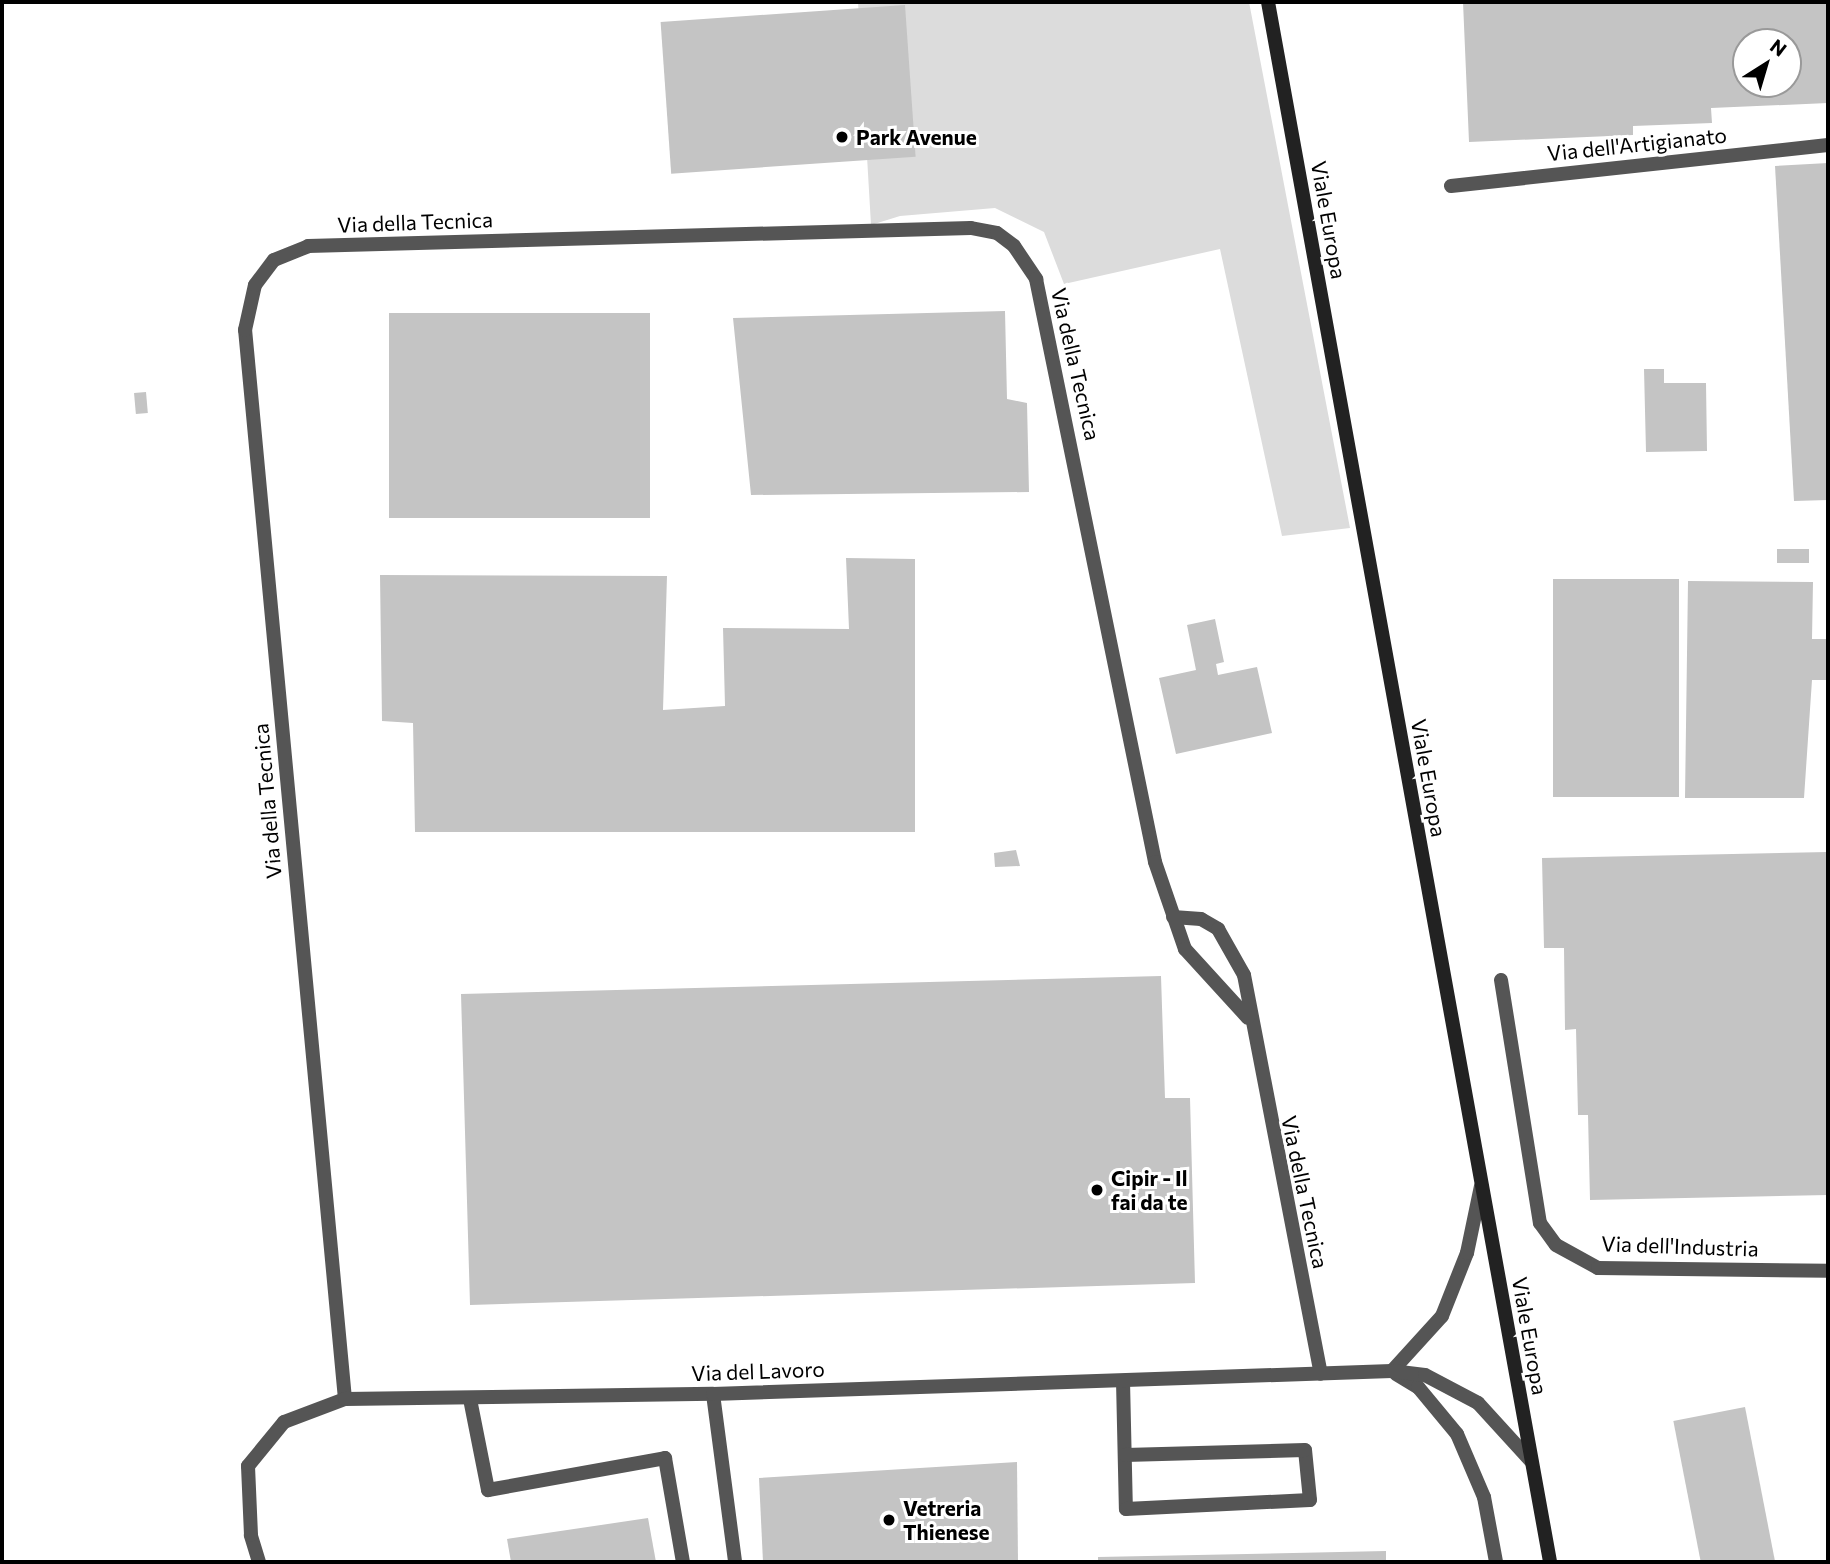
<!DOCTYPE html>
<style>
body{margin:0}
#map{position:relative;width:1830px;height:1564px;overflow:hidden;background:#fff;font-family:Commissioner,sans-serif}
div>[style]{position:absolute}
.green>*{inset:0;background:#dcdcdc}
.building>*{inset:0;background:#c4c4c4;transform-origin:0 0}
.service>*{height:14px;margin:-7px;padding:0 7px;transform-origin:7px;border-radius:7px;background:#555}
.minor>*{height:14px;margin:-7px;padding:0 7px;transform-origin:7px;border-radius:7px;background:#555}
.secondary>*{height:14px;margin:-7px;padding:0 7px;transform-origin:7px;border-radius:7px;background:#222}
.dots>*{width:19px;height:19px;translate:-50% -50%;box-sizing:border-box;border:4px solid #fff;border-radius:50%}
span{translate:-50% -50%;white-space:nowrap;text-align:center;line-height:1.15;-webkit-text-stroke:6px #fff;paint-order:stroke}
.poi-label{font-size:21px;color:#000;font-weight:700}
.left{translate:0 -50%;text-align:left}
.street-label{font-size:21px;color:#000}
.frame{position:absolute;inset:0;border:4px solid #000;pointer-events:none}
.north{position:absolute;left:1732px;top:28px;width:70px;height:70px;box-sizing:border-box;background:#fff;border:2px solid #999;border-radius:50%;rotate:37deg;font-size:19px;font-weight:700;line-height:28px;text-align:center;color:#000}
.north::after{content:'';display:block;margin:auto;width:24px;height:32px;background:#000;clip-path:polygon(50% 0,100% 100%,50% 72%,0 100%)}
</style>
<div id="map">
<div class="green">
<div style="clip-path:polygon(858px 2px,1249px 2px,1350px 528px,1282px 536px,1220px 249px,1064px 284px,1044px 232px,995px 208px,900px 216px,871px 225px)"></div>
</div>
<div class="building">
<div style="clip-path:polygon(evenodd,1463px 2px,1828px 2px,1828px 103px,1711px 108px,1712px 123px,1633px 126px,1633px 135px,1469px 142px,1463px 2px,1746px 42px,1788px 42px,1788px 84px,1746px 84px,1746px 42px)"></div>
<div style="left:905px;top:5px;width:152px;height:245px;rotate:86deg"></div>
<div style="clip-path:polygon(1828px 163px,1828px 500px,1794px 501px,1775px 166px)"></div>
<div style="clip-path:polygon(1005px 311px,1007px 399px,1027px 403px,1029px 492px,751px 495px,733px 318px)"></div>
<div style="left:389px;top:313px;width:261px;height:205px"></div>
<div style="clip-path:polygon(1644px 369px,1664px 369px,1664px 383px,1706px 383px,1707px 451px,1646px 452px)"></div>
<div style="left:146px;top:392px;width:21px;height:12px;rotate:85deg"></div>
<div style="left:1777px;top:549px;width:32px;height:14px"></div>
<div style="clip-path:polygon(846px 558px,915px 559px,915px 832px,415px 832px,413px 723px,382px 721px,380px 575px,667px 576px,663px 710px,725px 706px,723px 628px,849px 629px)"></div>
<div style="left:1553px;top:579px;width:126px;height:218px"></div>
<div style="clip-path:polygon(1688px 581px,1813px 582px,1812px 639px,1828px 639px,1828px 680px,1812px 680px,1804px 798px,1685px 798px)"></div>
<div style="clip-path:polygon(1215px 619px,1224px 662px,1216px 664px,1218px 675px,1257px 667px,1272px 733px,1176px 754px,1159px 678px,1196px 670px,1187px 625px)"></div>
<div style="clip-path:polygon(1016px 850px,1020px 866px,995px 867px,994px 853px)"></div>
<div style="clip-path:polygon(1828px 852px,1828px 1195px,1590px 1200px,1588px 1115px,1578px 1115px,1576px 1029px,1565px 1030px,1564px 948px,1544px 948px,1542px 858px)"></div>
<div style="clip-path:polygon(1161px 976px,1165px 1098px,1190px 1098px,1195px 1283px,470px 1305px,461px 994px)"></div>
<div style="left:1745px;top:1407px;width:158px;height:73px;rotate:79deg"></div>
<div style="clip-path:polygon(1017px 1462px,1018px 1562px,763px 1562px,759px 1478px)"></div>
<div style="clip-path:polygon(648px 1518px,656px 1562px,511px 1562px,507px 1539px)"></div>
<div style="clip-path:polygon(1386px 1551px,1386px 1562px,1098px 1562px,1098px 1557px)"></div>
</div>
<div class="service">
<div style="left:1123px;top:1381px;width:128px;rotate:88.7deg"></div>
<div style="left:1126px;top:1509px;width:184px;rotate:-2.8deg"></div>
<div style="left:1310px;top:1500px;width:50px;rotate:-95.7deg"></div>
<div style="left:1305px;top:1450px;width:180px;rotate:178.4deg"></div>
<div style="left:713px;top:1394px;width:169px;rotate:82.5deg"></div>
<div style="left:470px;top:1399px;width:93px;rotate:78.8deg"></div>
<div style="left:488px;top:1490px;width:180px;rotate:-10.2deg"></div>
<div style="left:665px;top:1458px;width:106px;rotate:80.2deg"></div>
</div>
<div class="minor">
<div style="left:1451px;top:186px;width:379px;rotate:-6.2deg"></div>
<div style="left:1173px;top:917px;width:28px;rotate:4deg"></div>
<div style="left:1201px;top:919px;width:20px;rotate:30deg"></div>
<div style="left:1218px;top:929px;width:53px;rotate:60.5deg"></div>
<div style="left:1244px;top:975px;width:406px;rotate:79.1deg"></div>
<div style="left:1501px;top:980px;width:246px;rotate:80.9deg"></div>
<div style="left:1540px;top:1223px;width:27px;rotate:54deg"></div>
<div style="left:1556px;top:1245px;width:48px;rotate:28.7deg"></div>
<div style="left:1598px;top:1268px;width:230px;rotate:0.7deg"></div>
<div style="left:1392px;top:1371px;width:74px;rotate:-47.7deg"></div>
<div style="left:1442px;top:1316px;width:68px;rotate:-68.4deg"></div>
<div style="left:1467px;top:1253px;width:68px;rotate:-78.2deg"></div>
<div style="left:1396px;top:1374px;width:26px;rotate:31deg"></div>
<div style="left:1418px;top:1387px;width:61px;rotate:50.3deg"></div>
<div style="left:1457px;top:1434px;width:69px;rotate:66.8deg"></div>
<div style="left:1484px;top:1497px;width:66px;rotate:79.5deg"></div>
<div style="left:345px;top:1399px;width:1074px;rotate:-95.34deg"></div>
<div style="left:245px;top:330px;width:46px;rotate:-77.5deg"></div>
<div style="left:255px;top:285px;width:31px;rotate:-53deg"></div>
<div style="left:274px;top:260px;width:37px;rotate:-22deg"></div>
<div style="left:308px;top:246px;width:663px;rotate:-1.56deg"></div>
<div style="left:971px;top:228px;width:26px;rotate:11deg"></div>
<div style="left:997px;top:233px;width:21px;rotate:37deg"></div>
<div style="left:1014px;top:246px;width:40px;rotate:56deg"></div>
<div style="left:1036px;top:279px;width:595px;rotate:78.46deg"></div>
<div style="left:1155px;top:862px;width:92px;rotate:71deg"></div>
<div style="left:1185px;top:949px;width:93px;rotate:47.6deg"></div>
<div style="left:259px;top:1562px;width:28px;rotate:-107deg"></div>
<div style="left:251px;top:1535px;width:69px;rotate:-92.5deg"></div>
<div style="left:248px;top:1466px;width:57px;rotate:-50.7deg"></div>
<div style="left:284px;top:1422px;width:65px;rotate:-20.7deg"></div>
<div style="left:345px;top:1399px;width:368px;rotate:-0.8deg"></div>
<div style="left:713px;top:1394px;width:679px;rotate:-1.94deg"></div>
<div style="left:1392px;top:1371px;width:33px;rotate:7deg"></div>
<div style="left:1425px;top:1375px;width:60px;rotate:27.8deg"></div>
<div style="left:1478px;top:1403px;width:79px;rotate:47.6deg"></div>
</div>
<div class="secondary">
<div style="left:1268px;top:2px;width:1585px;rotate:79.75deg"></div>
</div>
<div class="dots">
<div style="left:842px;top:137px;background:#000"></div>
<div style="left:1097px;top:1190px;background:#000"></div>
<div style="left:889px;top:1520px;background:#000"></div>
</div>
<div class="poi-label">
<span class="left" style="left:856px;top:137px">Park Avenue</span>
<span class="left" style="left:1111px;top:1190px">Cipir - Il<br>fai da te</span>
<span class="left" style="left:903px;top:1520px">Vetreria<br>Thienese</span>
</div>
<div class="street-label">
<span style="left:1637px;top:144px;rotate:-6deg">Via dell'Artigianato</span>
<span style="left:1329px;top:220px;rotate:80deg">Viale Europa</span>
<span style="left:415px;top:222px;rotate:-2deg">Via della Tecnica</span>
<span style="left:1076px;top:364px;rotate:77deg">Via della Tecnica</span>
<span style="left:1429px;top:778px;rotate:80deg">Viale Europa</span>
<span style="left:267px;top:801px;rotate:-95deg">Via della Tecnica</span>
<span style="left:1305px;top:1192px;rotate:78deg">Via della Tecnica</span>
<span style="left:1680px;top:1246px;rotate:2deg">Via dell'Industria</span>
<span style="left:1530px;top:1336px;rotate:80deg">Viale Europa</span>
<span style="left:758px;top:1371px;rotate:-2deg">Via del Lavoro</span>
</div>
<div class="frame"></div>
<div class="north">N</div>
</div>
